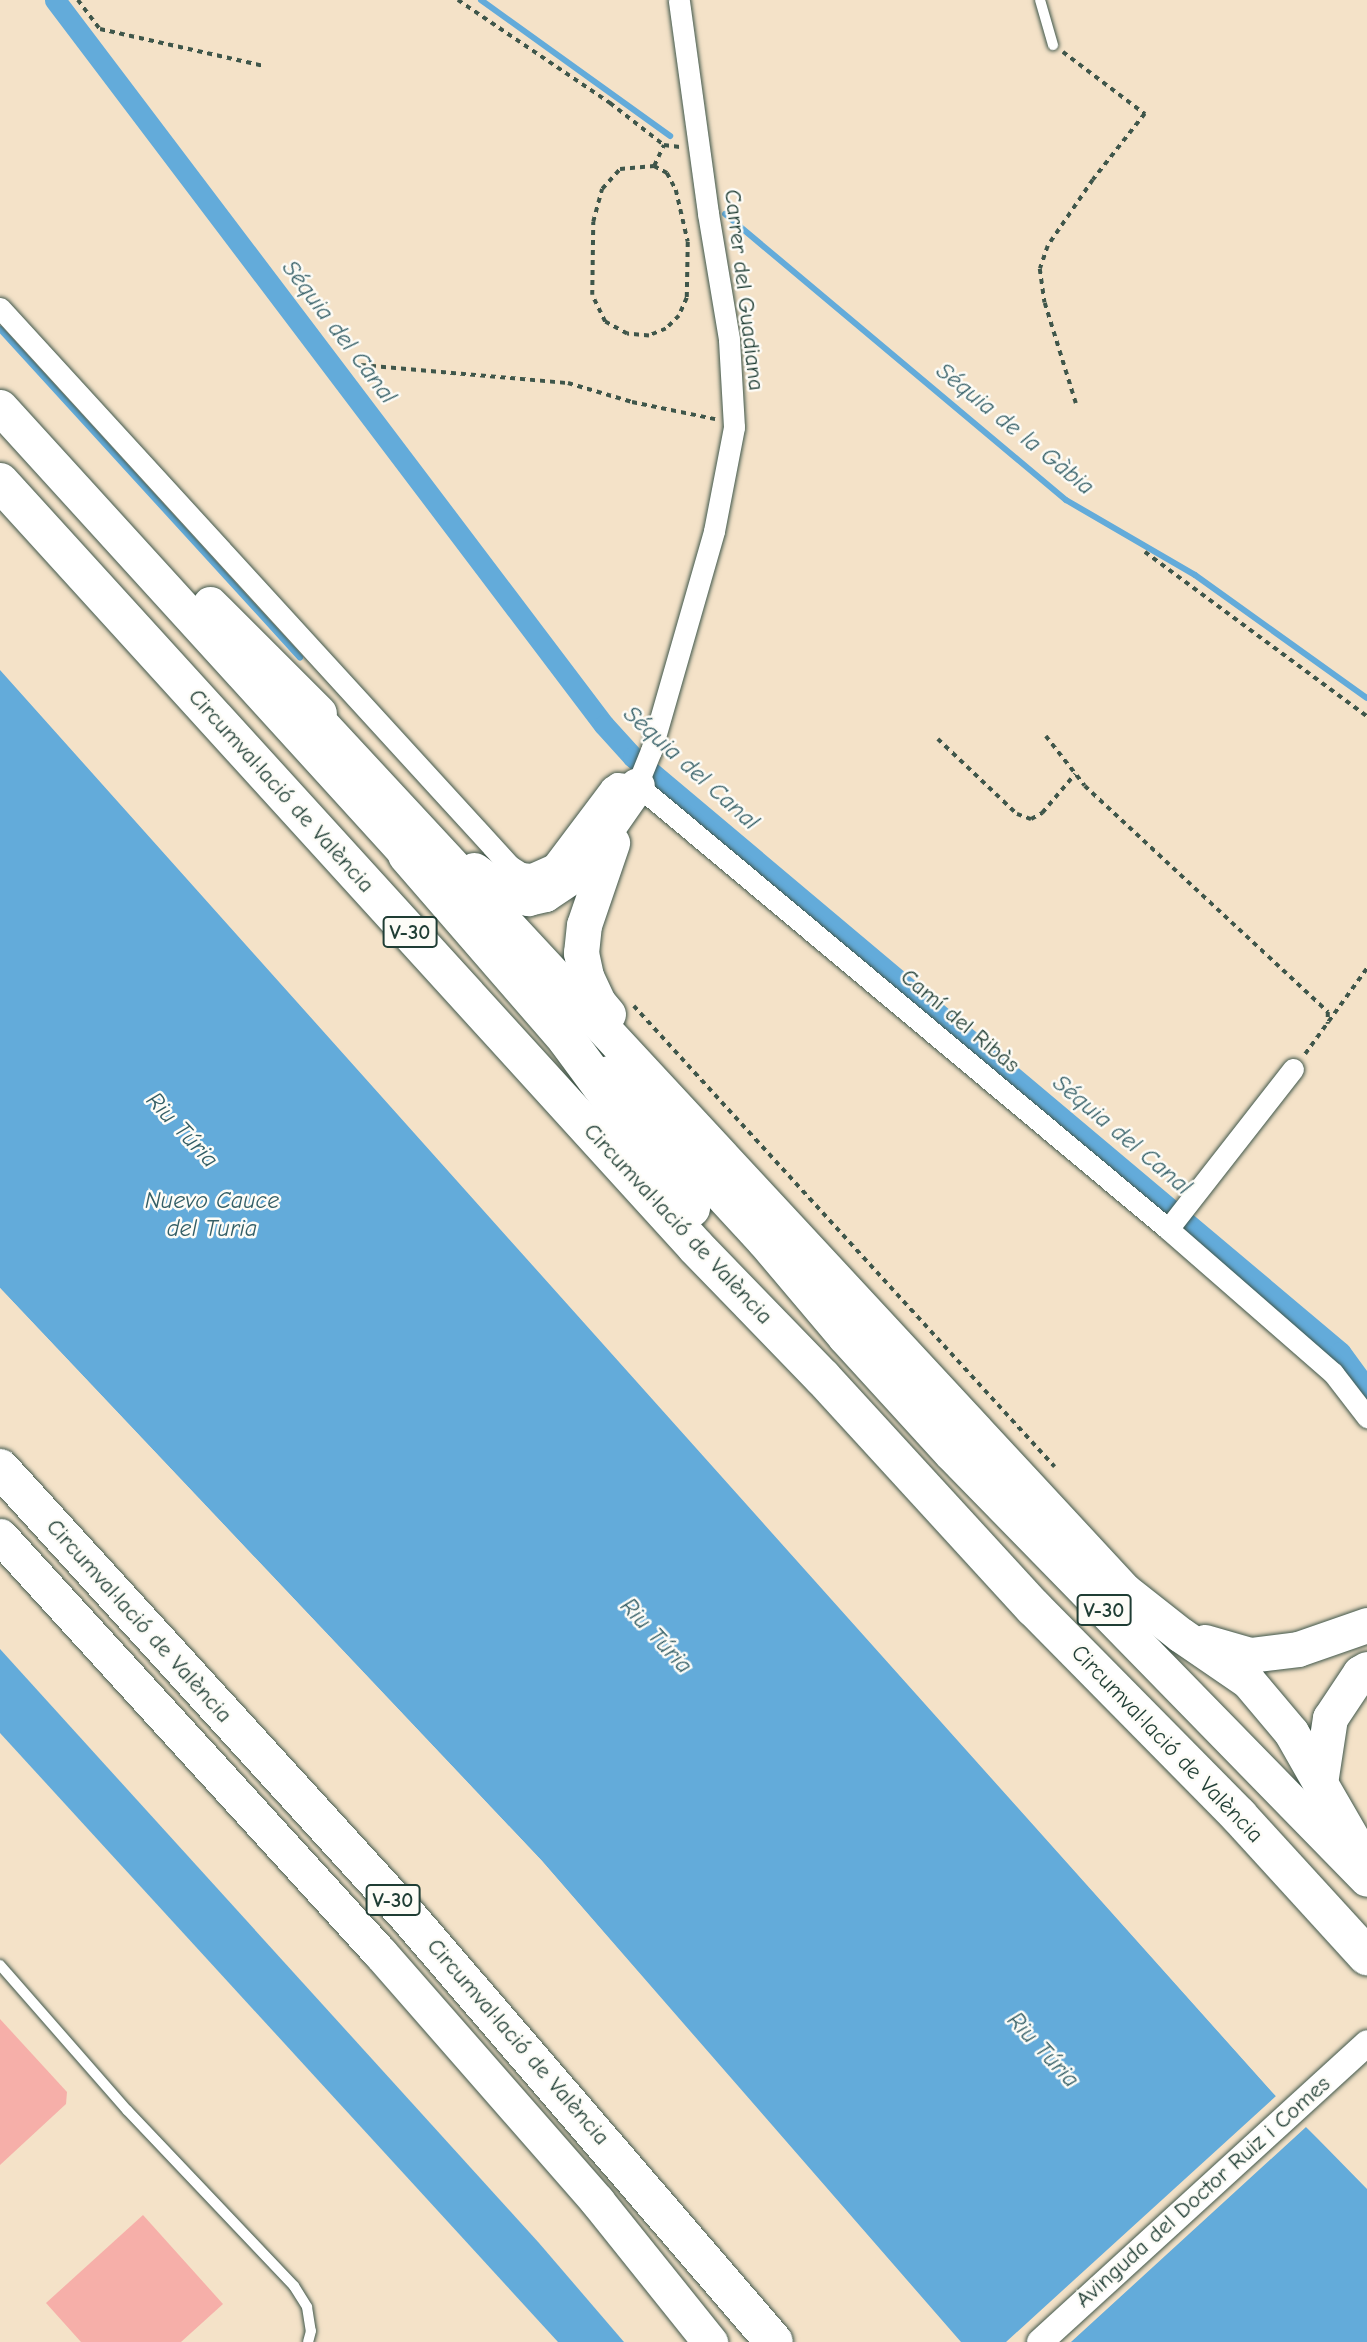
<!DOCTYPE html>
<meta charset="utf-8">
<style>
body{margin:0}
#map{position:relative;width:1367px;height:2342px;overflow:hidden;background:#f4e2c8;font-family:"Comic Neue",sans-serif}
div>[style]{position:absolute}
.water>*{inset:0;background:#63abda}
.pier>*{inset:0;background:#f4e2c8}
.stream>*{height:6px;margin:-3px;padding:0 3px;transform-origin:3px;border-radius:3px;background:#63abda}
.canal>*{height:21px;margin:-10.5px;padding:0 10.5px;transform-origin:10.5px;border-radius:10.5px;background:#63abda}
.building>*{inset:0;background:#f6afa9}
.path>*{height:3.5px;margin-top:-1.75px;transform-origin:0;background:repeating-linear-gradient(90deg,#3f564a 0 5px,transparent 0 10px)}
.roads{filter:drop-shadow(0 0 2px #3f564a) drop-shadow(0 0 2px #3f564a)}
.service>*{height:10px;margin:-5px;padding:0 5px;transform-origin:5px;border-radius:5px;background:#fff}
.minor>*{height:21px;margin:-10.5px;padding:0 10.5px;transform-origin:10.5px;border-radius:10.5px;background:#fff}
.tertiary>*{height:26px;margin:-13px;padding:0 13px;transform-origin:13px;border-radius:13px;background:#fff}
.trunk>*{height:35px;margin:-17.5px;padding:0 17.5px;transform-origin:17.5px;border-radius:17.5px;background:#fff}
.motorway>*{height:38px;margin:-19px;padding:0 19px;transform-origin:19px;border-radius:19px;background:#fff}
span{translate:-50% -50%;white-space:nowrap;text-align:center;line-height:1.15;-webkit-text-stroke:5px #fdfcf7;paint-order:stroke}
.shield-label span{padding:2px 5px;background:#fdfcf7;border:2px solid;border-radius:5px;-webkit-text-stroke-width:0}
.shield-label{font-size:21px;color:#1f3d34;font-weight:700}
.street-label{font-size:23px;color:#1f3d34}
.water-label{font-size:24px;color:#335e66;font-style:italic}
</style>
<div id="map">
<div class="water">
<div style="clip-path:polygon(0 670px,1272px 2092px,1367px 2189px,1367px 2342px,957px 2342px,542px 1861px,0 1288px)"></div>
<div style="clip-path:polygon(0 1649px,539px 2243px,624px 2342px,558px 2342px,0 1733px)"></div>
</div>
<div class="pier">
<div style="clip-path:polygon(0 667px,1275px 2090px,1367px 2186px,1306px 2127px,1071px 2342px,1006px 2342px,1276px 2096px)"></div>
<div style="clip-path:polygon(0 1288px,542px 1861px,961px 2342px,952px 2342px,880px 2263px,540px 1863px,0 1293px)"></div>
</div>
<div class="stream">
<div style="left:481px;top:0;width:233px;rotate:35.7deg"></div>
<div style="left:725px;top:214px;width:445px;rotate:40deg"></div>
<div style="left:1066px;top:500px;width:149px;rotate:30.2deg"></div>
<div style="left:1195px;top:575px;width:211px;rotate:35.6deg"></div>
<div style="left:0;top:329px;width:445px;rotate:47.6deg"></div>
</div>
<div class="canal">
<div style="left:55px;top:0;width:909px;rotate:52.87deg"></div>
<div style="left:604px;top:725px;width:43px;rotate:47.8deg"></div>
<div style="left:633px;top:757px;width:924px;rotate:40.08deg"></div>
<div style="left:1340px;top:1352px;width:46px;rotate:53.9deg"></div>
</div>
<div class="building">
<div style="clip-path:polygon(0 2019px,67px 2092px,66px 2104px,0 2165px)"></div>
<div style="clip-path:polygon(143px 2215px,223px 2304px,181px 2342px,81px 2342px,46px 2303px)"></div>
</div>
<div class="path">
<div style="left:78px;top:0;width:36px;rotate:53deg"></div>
<div style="left:100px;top:29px;width:168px;rotate:12.7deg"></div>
<div style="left:458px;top:0;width:184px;rotate:34.1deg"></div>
<div style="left:610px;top:103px;width:68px;rotate:37.9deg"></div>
<div style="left:664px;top:145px;width:16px;rotate:7deg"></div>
<div style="left:1063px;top:52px;width:103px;rotate:37.1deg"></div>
<div style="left:1145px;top:114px;width:84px;rotate:128.2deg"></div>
<div style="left:1093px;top:180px;width:80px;rotate:124.3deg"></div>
<div style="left:1048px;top:246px;width:24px;rotate:109deg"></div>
<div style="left:1040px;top:269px;width:34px;rotate:82deg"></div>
<div style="left:1045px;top:303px;width:105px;rotate:72.8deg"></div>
<div style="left:654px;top:166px;width:15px;rotate:28deg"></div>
<div style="left:667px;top:173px;width:19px;rotate:62deg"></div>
<div style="left:676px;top:190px;width:53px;rotate:77deg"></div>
<div style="left:688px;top:242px;width:56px;rotate:91deg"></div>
<div style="left:687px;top:298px;width:20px;rotate:114deg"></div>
<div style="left:679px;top:316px;width:18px;rotate:135deg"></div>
<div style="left:666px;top:329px;width:18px;rotate:158deg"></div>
<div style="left:649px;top:336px;width:22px;rotate:-175deg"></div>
<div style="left:627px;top:334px;width:25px;rotate:-151deg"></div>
<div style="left:605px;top:322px;width:30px;rotate:-116deg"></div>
<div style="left:592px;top:295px;width:73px;rotate:-89.2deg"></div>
<div style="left:593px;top:222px;width:34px;rotate:-75deg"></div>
<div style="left:602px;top:189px;width:27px;rotate:-48deg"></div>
<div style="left:620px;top:169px;width:34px;rotate:-5deg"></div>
<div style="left:654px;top:166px;width:23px;rotate:-65deg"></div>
<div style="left:361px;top:365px;width:208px;rotate:5deg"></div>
<div style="left:568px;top:383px;width:67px;rotate:16.5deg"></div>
<div style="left:632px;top:402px;width:85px;rotate:11.6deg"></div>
<div style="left:1145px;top:552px;width:276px;rotate:36.5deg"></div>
<div style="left:1046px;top:736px;width:63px;rotate:52deg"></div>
<div style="left:1085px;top:786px;width:332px;rotate:42.9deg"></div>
<div style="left:1328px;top:1012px;width:12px;rotate:90deg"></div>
<div style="left:938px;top:739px;width:109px;rotate:43.5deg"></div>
<div style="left:1017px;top:814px;width:15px;rotate:20deg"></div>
<div style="left:1031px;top:819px;width:13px;rotate:-29deg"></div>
<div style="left:1042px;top:813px;width:51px;rotate:-49.8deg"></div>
<div style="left:634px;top:1006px;width:624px;rotate:47.6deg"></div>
<div style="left:1305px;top:1054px;width:106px;rotate:-54.2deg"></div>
</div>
<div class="roads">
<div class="service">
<div style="left:1040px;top:0;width:47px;rotate:73.9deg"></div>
<div style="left:0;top:1965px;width:193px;rotate:48.8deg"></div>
<div style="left:127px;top:2110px;width:243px;rotate:46.5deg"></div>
<div style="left:294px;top:2286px;width:25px;rotate:58deg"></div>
<div style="left:307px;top:2307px;width:24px;rotate:81deg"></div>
<div style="left:311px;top:2331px;width:11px;rotate:105deg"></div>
</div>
<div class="minor">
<div style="left:0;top:308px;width:756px;rotate:47.57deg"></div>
<div style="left:510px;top:866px;width:13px;rotate:32deg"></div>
<div style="left:521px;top:873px;width:10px;rotate:6deg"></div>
<div style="left:531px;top:874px;width:24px;rotate:-24deg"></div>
<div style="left:553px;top:864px;width:96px;rotate:-53deg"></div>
<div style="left:611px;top:787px;width:7px;rotate:-34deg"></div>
<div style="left:617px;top:783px;width:20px;rotate:6deg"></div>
<div style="left:637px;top:785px;width:692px;rotate:39.9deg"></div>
<div style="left:1168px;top:1229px;width:219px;rotate:41.1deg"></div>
<div style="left:1333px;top:1373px;width:56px;rotate:52.3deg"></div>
<div style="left:637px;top:785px;width:37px;rotate:-68deg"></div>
<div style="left:651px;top:751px;width:229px;rotate:-74deg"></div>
<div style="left:714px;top:531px;width:106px;rotate:-79.1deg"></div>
<div style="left:734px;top:427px;width:88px;rotate:-93.3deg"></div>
<div style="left:729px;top:339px;width:128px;rotate:-99.5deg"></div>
<div style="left:708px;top:213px;width:215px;rotate:-97.8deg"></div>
<div style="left:1168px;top:1229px;width:203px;rotate:-52deg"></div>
</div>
<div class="tertiary">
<div style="left:1040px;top:2342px;width:443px;rotate:-42.4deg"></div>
</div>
<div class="trunk">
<div style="left:0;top:407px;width:633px;rotate:47.69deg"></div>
<div style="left:210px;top:604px;width:154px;rotate:45deg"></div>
<div style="left:298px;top:699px;width:1216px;rotate:47.17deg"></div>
<div style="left:1125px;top:1591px;width:71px;rotate:38.2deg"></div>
<div style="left:1181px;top:1635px;width:81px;rotate:34.5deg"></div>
<div style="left:1248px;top:1681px;width:67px;rotate:49.9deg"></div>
<div style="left:1291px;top:1732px;width:59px;rotate:60.4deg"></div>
<div style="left:474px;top:870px;width:39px;rotate:36deg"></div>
<div style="left:506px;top:893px;width:23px;rotate:13deg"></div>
<div style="left:528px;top:898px;width:17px;rotate:-13deg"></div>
<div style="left:545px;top:894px;width:36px;rotate:-34deg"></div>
<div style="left:575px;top:874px;width:108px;rotate:-55.1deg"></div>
<div style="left:608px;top:1014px;width:16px;rotate:-130deg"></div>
<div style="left:598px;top:1002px;width:29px;rotate:-115deg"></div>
<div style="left:586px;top:976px;width:24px;rotate:-102deg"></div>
<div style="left:581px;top:953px;width:28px;rotate:-84deg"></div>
<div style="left:584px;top:925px;width:87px;rotate:-71.1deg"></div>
<div style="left:609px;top:1073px;width:229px;rotate:47.3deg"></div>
<div style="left:764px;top:1241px;width:126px;rotate:49.8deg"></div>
<div style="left:845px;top:1337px;width:157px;rotate:47.6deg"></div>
<div style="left:951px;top:1453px;width:595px;rotate:45.68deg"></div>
<div style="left:0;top:1536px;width:564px;rotate:47.66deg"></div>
<div style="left:380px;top:1953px;width:330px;rotate:48.8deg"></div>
<div style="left:597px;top:2201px;width:181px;rotate:51.3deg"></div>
<div style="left:1205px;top:1642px;width:47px;rotate:16.1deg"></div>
<div style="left:1250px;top:1655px;width:48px;rotate:-7.1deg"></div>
<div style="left:1298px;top:1649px;width:73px;rotate:-19.2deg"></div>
<div style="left:1361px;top:1854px;width:82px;rotate:-120deg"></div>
<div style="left:1320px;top:1783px;width:66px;rotate:-81.3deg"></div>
<div style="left:1330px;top:1718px;width:54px;rotate:-56.3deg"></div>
<div style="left:1360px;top:1673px;width:8px;rotate:-30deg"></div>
</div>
<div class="motorway">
<div style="left:0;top:482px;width:1034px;rotate:47.7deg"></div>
<div style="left:696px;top:1247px;width:182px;rotate:45.9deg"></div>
<div style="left:823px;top:1378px;width:312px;rotate:47.5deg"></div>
<div style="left:1034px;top:1608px;width:292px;rotate:45.4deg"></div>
<div style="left:1239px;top:1816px;width:190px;rotate:47.6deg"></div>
<div style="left:407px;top:855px;width:245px;rotate:49.1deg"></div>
<div style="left:567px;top:1040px;width:209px;rotate:53.6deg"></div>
<div style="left:0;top:1468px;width:603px;rotate:47.69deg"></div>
<div style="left:406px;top:1914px;width:564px;rotate:49.31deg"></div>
</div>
</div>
<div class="shield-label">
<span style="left:410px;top:932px">V-30</span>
<span style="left:1104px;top:1610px">V-30</span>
<span style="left:393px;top:1900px">V-30</span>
</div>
<div class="street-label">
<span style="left:744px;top:290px;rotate:83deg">Carrer del Guadiana</span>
<span style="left:281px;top:791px;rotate:48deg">Circumval·lació de València</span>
<span style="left:960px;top:1021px;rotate:40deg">Camí del Ribàs</span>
<span style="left:678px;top:1224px;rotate:47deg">Circumval·lació de València</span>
<span style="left:139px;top:1621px;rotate:48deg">Circumval·lació de València</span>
<span style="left:1167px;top:1744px;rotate:46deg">Circumval·lació de València</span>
<span style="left:518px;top:2042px;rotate:49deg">Circumval·lació de València</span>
<span style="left:1203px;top:2192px;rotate:-42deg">Avinguda del Doctor Ruiz i Comes</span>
</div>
<div class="water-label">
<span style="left:339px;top:332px;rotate:53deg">Séquia del Canal</span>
<span style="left:1015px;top:429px;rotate:39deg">Séquia de la Gàbia</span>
<span style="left:691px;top:768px;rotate:42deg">Séquia del Canal</span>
<span style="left:182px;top:1130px;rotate:47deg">Riu Túria</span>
<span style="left:1122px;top:1135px;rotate:40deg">Séquia del Canal</span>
<span style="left:212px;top:1215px">Nuevo Cauce<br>del Turia</span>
<span style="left:656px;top:1636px;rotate:47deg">Riu Túria</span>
<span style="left:1043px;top:2050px;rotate:47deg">Riu Túria</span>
</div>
</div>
